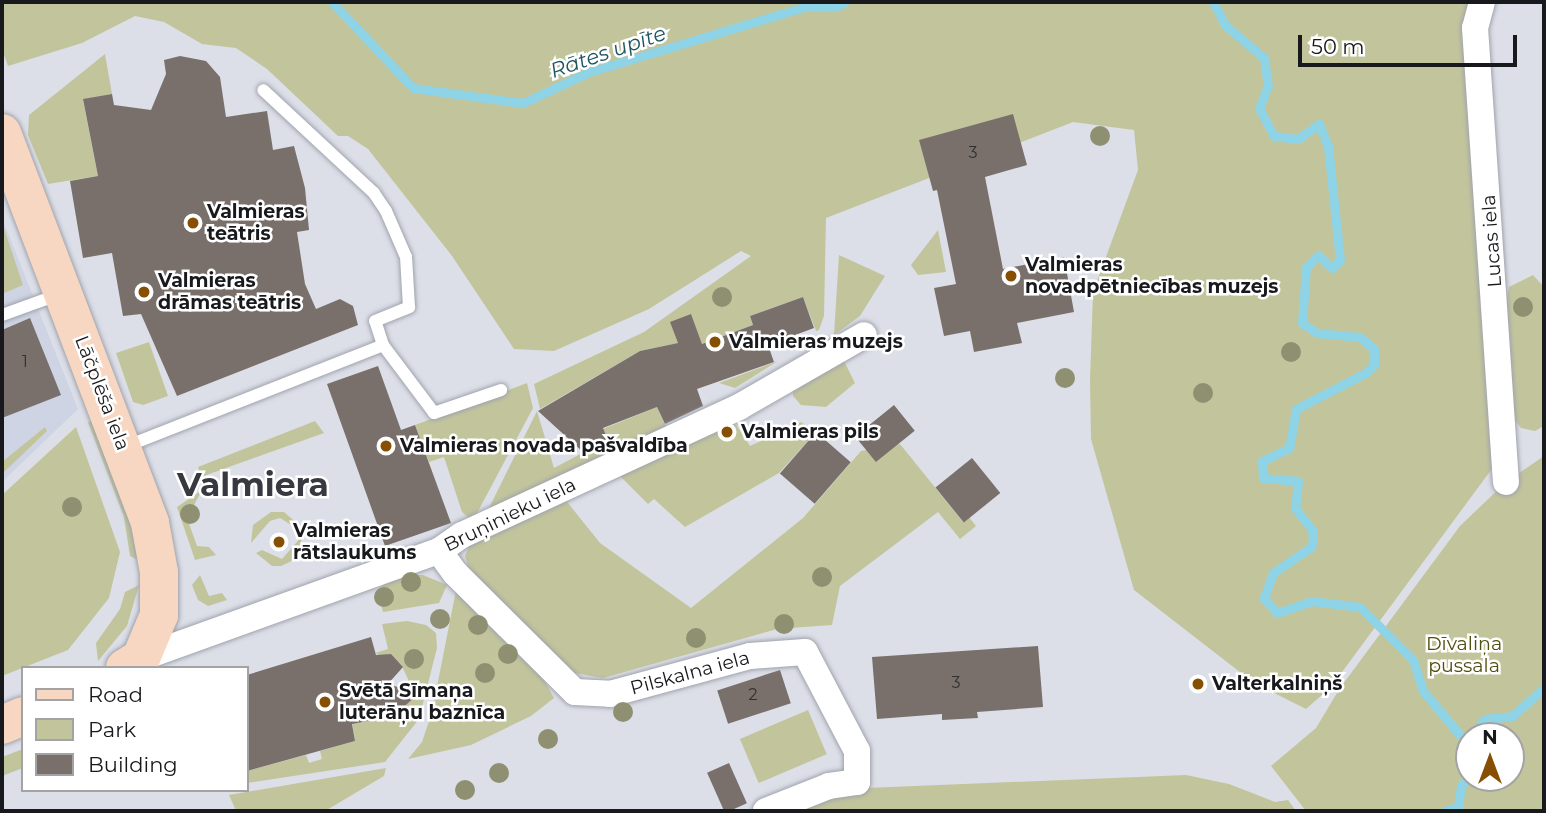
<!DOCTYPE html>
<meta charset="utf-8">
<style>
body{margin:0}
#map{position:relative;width:1546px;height:813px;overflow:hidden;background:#dcdfe8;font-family:Montserrat,sans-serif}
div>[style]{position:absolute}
.built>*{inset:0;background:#ced4e4}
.green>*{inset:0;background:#c2c59c;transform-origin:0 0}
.stream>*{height:9px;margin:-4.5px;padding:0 4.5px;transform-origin:4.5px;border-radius:4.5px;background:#8ed3e6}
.building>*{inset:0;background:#79706c;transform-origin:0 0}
.roads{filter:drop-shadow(0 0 2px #a0a3ac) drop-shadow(0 0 2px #a0a3ac)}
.lane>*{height:12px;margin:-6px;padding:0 6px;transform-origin:6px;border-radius:6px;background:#fff}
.street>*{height:26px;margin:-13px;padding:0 13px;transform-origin:13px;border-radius:13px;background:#fff}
.primary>*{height:38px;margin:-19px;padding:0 19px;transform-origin:19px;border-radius:19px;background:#f8d7c2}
.trees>*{width:20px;height:20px;margin:-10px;border-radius:50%;background:#8e9071}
.dots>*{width:19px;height:19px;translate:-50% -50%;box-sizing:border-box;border:4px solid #fff;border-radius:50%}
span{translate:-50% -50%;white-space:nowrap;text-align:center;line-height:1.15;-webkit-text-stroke:5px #fff;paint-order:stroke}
.number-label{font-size:16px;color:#302f30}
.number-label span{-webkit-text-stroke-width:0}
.poi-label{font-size:19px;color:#18191c;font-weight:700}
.left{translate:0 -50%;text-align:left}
.street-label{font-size:19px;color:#18191c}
.park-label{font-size:19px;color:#4f500f}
.water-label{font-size:21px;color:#1b5462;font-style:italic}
.town-label{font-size:33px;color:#363940;font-weight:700}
.frame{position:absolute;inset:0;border:4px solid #18191c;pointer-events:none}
.legend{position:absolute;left:21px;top:666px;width:228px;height:126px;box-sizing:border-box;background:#fff;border:2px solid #a3a3a4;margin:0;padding:9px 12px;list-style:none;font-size:21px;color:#18191c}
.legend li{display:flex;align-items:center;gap:14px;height:35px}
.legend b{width:35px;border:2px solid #a3a3a4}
.north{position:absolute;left:1455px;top:722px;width:70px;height:70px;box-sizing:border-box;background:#fff;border:2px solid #a3a3a4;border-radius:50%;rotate:0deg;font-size:19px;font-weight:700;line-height:28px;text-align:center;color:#18191c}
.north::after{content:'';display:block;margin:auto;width:24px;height:32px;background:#874f01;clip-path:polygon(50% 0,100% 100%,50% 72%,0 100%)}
.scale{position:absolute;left:1298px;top:35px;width:219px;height:32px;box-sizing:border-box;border:4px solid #18191c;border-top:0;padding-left:9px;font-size:21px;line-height:24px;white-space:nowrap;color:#18191c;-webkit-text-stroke:5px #fff;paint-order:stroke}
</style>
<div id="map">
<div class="built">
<div style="clip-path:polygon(2px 218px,78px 409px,2px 482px)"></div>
</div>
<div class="green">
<div style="clip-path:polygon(2px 2px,1472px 2px,1494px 466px,1331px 687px,1306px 709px,1254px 683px,1134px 590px,1091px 439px,1090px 380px,1093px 292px,1138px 170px,1134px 130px,1073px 122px,826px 218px,824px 316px,819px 330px,816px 331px,803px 297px,750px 316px,753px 325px,702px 344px,691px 315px,678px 343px,640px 351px,540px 409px,534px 384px,644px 332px,751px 256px,741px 251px,649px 309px,554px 351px,514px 349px,452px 256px,368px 149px,348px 136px,338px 136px,267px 69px,236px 48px,202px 44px,164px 22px,135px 16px,82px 43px,8px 66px,2px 49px)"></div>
<div style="clip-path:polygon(105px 54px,112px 94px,83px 100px,98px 176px,48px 184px,28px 135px,29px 115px)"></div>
<div style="clip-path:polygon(2px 222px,23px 285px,2px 294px)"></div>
<div style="clip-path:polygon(938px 230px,946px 272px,918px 275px,911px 265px)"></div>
<div style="clip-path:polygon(839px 255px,885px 276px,860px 316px,834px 335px)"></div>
<div style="clip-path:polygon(1533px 275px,1544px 287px,1544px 426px,1535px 431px,1521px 428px,1514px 419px,1505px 309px,1509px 287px)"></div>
<div style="clip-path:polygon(149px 342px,168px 396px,143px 405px,133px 402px,116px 353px)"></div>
<div style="clip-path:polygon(778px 361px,735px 388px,719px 383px)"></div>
<div style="clip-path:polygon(844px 361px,855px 383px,826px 407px,801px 405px,793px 396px,793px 383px)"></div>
<div style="clip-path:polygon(527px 383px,533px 408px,475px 517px,469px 518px,462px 512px,444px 457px,429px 462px,415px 425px)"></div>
<div style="clip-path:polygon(657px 407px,666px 427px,488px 510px,537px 411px,554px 468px,607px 440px,603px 429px)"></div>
<div style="clip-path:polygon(92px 421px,134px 530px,140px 561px,130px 556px,124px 517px,88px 422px)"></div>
<div style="clip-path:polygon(315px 421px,324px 433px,201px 477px,198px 467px)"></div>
<div style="clip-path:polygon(729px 422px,737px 426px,750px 446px,801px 422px,816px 432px,779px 473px,685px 527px,654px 499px,648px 504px,620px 476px)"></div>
<div style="clip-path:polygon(45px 427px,47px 431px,2px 474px,2px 462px)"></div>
<div style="clip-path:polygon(76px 427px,120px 552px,109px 598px,68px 650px,2px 676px,2px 495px)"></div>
<div style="clip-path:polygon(900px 444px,963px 522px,969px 517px,976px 526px,960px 539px,938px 512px,840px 586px,832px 625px,777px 629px,603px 678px,574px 673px,470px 572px,465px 556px,470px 544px,564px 498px,600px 543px,691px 608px,803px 518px,861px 451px)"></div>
<div style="clip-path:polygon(evenodd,1544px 456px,1544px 811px,1306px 811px,1271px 766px,1316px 728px,1340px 688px,1460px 526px,1506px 482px,1544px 456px,1469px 736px,1511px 736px,1511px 778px,1469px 778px,1469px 736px)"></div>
<div style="clip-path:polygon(202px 490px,187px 518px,197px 546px,209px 547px,216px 555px,195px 560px,177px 507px)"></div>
<div style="clip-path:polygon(271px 512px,284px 512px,299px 525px,293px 526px,280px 518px,270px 521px,251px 543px,253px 525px)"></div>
<div style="clip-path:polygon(303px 535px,296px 559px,281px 566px,272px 566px,256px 553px,262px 550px,282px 559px)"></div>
<div style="clip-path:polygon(200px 575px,209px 596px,222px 593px,227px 600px,208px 606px,198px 600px,192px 585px)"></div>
<div style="clip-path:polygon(402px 575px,423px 575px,447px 585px,439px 603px,383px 612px,377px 592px,387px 581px)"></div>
<div style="clip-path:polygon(139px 585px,127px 626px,98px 661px,96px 643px,120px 609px,125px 592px)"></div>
<div style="clip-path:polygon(457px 585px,543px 678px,554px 698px,531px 716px,471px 745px,408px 759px,422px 742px,432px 712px)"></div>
<div style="clip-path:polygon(407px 621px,426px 625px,436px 633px,437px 648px,419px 719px,385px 762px,247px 783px,247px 771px,306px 755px,309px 763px,322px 759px,320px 751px,355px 741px,352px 721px,375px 719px,413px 690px,401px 664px,375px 653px,388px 649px,382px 624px)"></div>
<div style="left:808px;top:710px;width:48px;height:74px;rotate:67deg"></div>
<div style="clip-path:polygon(23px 749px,23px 768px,2px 776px,2px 757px)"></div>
<div style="clip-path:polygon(386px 768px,384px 776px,325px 811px,236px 811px,229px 795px)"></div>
<div style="clip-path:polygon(1186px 775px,1229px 784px,1275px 802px,1288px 800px,1296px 811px,794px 811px,866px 788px)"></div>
</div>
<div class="stream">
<div style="left:332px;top:2px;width:118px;rotate:46.7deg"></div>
<div style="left:413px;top:88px;width:111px;rotate:7.8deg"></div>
<div style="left:523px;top:103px;width:73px;rotate:-25.2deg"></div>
<div style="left:589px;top:72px;width:225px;rotate:-16.8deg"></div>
<div style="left:804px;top:7px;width:32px"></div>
<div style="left:836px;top:7px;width:10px;rotate:-29deg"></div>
<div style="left:1213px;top:2px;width:26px;rotate:62deg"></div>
<div style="left:1225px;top:25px;width:51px;rotate:40.2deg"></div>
<div style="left:1264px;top:58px;width:27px;rotate:82deg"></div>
<div style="left:1268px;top:85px;width:25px;rotate:111deg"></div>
<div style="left:1259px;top:108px;width:32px;rotate:62deg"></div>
<div style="left:1274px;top:136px;width:24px;rotate:7deg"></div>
<div style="left:1298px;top:139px;width:26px;rotate:-36deg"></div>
<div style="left:1319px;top:124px;width:24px;rotate:68deg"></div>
<div style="left:1328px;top:146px;width:115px;rotate:84deg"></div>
<div style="left:1340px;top:260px;width:11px;rotate:135deg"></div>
<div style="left:1332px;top:268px;width:19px;rotate:-137deg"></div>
<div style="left:1318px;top:255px;width:18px;rotate:133deg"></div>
<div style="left:1306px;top:268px;width:55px;rotate:94.2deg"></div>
<div style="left:1302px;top:323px;width:18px;rotate:34deg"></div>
<div style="left:1317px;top:333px;width:43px;rotate:5.3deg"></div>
<div style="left:1360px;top:337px;width:18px;rotate:41deg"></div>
<div style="left:1374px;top:349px;width:15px;rotate:90deg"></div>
<div style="left:1374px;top:364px;width:11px;rotate:131deg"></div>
<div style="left:1367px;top:372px;width:80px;rotate:152.5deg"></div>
<div style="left:1296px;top:409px;width:40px;rotate:100deg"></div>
<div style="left:1289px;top:448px;width:30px;rotate:154deg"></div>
<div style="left:1262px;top:461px;width:17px;rotate:87deg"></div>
<div style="left:1263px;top:478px;width:35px;rotate:5deg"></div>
<div style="left:1298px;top:481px;width:27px;rotate:96deg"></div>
<div style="left:1295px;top:508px;width:28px;rotate:52deg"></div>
<div style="left:1312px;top:530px;width:10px;rotate:84deg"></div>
<div style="left:1313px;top:540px;width:7px;rotate:106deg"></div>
<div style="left:1311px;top:547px;width:46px;rotate:145.6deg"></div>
<div style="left:1273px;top:573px;width:27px;rotate:110deg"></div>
<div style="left:1264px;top:598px;width:20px;rotate:49deg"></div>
<div style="left:1277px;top:613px;width:37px;rotate:-19deg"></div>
<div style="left:1312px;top:601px;width:48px;rotate:7.1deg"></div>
<div style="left:1360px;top:607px;width:75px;rotate:45deg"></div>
<div style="left:1413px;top:660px;width:33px;rotate:72deg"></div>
<div style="left:1423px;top:691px;width:67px;rotate:49.9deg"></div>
<div style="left:1466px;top:742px;width:13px;rotate:77deg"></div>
<div style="left:1471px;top:736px;width:22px;rotate:-51deg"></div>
<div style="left:1485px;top:719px;width:27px;rotate:-6deg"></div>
<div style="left:1512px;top:716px;width:43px;rotate:-41.2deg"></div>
<div style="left:1445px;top:811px;width:14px;rotate:-17deg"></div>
<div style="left:1458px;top:807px;width:21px;rotate:-82deg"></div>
<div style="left:1461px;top:786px;width:14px;rotate:-54deg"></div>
</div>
<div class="building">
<div style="clip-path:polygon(180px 56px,206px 61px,220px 77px,226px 117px,267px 111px,273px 150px,294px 146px,305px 188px,309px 230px,297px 232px,305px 284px,316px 309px,340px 299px,353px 306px,358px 325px,177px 396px,141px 314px,123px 316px,112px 253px,83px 258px,70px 181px,98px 176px,83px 99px,112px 94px,114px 105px,151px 110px,166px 74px,164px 60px)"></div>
<div style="clip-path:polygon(1013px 114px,1027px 165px,985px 177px,1003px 269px,1064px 257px,1074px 312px,1017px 323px,1022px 343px,974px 352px,970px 331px,944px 336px,934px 288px,956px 284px,937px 190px,933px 191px,919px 140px)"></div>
<div style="clip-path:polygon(803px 297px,814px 328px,768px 345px,774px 362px,697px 389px,703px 406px,665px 424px,657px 407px,603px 428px,608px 440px,583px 452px,538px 411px,640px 351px,678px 343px,670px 322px,691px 314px,702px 344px,753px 325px,750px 316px)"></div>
<div style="clip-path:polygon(30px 318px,61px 395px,2px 418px,2px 330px)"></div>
<div style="clip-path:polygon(378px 366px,401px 430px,415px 425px,451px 523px,385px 546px,327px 384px)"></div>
<div style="left:894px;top:405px;width:33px;height:50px;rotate:51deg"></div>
<div style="left:816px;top:432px;width:46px;height:55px;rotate:41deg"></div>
<div style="left:972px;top:458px;width:45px;height:47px;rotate:51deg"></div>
<div style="clip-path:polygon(371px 637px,376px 655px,391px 654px,403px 667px,387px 685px,422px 691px,393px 716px,352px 724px,355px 741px,247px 771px,247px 675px)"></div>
<div style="clip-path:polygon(1038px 646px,1043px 707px,977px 712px,978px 718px,942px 720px,942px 714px,877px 719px,872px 657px)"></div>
<div style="left:780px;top:670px;width:35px;height:66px;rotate:72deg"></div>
<div style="left:729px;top:763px;width:44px;height:24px;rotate:66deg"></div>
</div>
<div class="roads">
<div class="lane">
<div style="left:2px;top:315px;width:62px;rotate:-19.9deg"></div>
<div style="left:383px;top:345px;width:85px;rotate:53.1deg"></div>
<div style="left:434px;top:413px;width:71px;rotate:-18.9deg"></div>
<div style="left:127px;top:446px;width:275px;rotate:-21.5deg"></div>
<div style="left:383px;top:345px;width:25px;rotate:-108deg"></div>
<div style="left:375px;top:321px;width:37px;rotate:-22deg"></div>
<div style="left:409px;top:307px;width:50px;rotate:-93.4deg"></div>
<div style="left:406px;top:257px;width:50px;rotate:-113.5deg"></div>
<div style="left:386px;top:211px;width:22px;rotate:-124deg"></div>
<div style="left:374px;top:193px;width:151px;rotate:-137.1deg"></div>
</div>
<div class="street">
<div style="left:1482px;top:2px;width:27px;rotate:105deg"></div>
<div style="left:1475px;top:28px;width:455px;rotate:86.1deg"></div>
<div style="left:439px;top:551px;width:27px;rotate:54deg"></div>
<div style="left:455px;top:573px;width:169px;rotate:44.8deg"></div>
<div style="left:575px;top:692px;width:35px;rotate:3deg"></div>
<div style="left:610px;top:694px;width:145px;rotate:-15.2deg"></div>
<div style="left:750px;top:656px;width:55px;rotate:-4.2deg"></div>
<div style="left:805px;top:652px;width:112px;rotate:62.3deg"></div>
<div style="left:857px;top:751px;width:31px;rotate:90deg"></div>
<div style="left:857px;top:782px;width:28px;rotate:172deg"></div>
<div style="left:829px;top:786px;width:68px;rotate:158.4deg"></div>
<div style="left:141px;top:658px;width:317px;rotate:-19.8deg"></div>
<div style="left:439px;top:551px;width:28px;rotate:-35deg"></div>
<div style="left:462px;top:535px;width:305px;rotate:-24.8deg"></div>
<div style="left:739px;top:407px;width:144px;rotate:-29.9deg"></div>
</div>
<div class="primary">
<div style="left:2px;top:133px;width:417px;rotate:69.2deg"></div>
<div style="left:150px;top:523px;width:50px;rotate:79.6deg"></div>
<div style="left:159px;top:572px;width:43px;rotate:90deg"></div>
<div style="left:159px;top:615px;width:47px;rotate:112.7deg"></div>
<div style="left:141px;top:658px;width:19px;rotate:148deg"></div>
<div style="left:2px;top:725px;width:23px;rotate:-23deg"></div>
</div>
</div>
<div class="trees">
<div style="left:1100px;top:136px"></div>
<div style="left:722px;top:297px"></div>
<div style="left:1523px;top:307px"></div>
<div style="left:1291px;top:352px"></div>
<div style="left:1065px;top:378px"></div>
<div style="left:1203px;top:393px"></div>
<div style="left:72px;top:507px"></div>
<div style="left:190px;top:514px"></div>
<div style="left:822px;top:577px"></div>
<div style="left:411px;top:582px"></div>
<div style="left:384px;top:597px"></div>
<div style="left:440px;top:619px"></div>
<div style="left:784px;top:624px"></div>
<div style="left:478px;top:625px"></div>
<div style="left:696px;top:638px"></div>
<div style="left:508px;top:654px"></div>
<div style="left:414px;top:659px"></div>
<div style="left:485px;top:673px"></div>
<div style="left:623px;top:712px"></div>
<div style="left:548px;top:739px"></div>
<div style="left:499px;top:773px"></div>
<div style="left:465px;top:790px"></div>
</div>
<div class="dots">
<div style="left:193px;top:223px;background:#874f01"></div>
<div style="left:1011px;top:276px;background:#874f01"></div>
<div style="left:144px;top:292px;background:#874f01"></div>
<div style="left:715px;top:342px;background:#874f01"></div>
<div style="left:727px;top:432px;background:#874f01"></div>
<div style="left:386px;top:446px;background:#874f01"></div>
<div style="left:279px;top:542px;background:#874f01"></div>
<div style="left:1198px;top:684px;background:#874f01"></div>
<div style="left:325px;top:702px;background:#874f01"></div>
</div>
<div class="number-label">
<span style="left:973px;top:153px">3</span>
<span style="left:25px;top:362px">1</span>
<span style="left:956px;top:683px">3</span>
<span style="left:753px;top:695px">2</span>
</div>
<div class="poi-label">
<span class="left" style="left:207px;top:223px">Valmieras<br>teātris</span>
<span class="left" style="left:1025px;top:276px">Valmieras<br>novadpētniecības muzejs</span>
<span class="left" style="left:158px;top:292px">Valmieras<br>drāmas teātris</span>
<span class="left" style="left:729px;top:342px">Valmieras muzejs</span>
<span class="left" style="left:741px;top:432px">Valmieras pils</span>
<span class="left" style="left:400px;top:446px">Valmieras novada pašvaldība</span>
<span class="left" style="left:293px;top:542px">Valmieras<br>rātslaukums</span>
<span class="left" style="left:1212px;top:684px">Valterkalniņš</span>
<span class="left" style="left:339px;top:702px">Svētā Sīmaņa<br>luterāņu baznīca</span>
</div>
<div class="street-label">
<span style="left:1492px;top:241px;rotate:-94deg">Lucas iela</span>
<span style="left:102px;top:393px;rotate:69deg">Lāčplēša iela</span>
<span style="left:510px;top:515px;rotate:-26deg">Bruņinieku iela</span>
<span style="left:690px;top:673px;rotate:-15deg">Pilskalna iela</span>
</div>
<div class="park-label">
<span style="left:1464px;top:655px">Dīvaliņa<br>pussala</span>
</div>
<div class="water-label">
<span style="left:608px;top:52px;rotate:-19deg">Rātes upīte</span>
</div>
<div class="town-label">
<span style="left:253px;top:485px">Valmiera</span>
</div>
<div class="frame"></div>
<ul class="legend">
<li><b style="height:9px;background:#f8d7c2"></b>Road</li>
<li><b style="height:19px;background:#c2c59c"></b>Park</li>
<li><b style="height:19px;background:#79706c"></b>Building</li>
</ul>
<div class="north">N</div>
<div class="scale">50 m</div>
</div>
